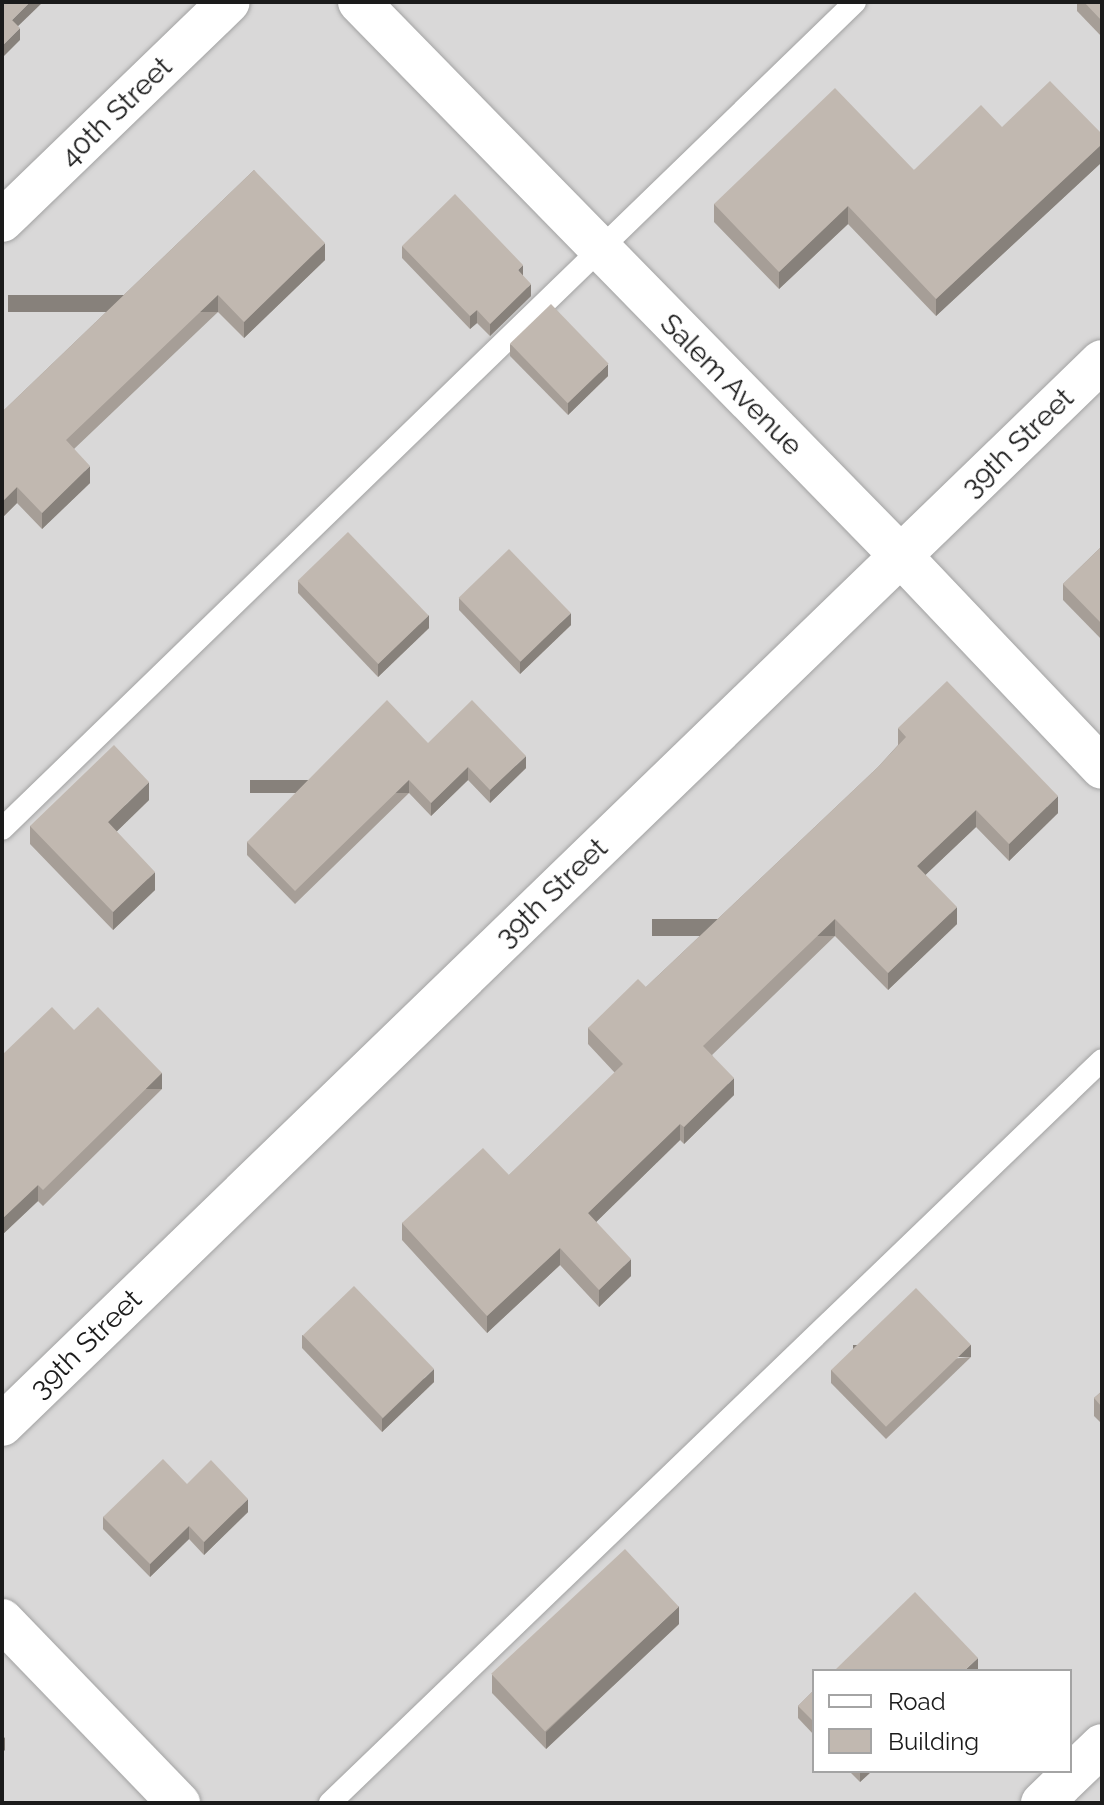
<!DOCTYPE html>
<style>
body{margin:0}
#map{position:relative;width:1104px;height:1805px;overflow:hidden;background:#ede9e1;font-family:Raleway,sans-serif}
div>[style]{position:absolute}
.residential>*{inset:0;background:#d9d8d8}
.roads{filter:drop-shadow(0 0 2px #a2a2a2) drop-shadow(0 0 2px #a2a2a2)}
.service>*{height:22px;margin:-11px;padding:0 11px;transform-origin:11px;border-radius:11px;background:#fff}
.minor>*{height:42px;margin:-21px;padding:0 21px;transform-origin:21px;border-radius:21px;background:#fff}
.wall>*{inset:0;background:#a69e97}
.shaded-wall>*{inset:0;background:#87817b;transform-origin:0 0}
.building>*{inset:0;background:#c1b8b0;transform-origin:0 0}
span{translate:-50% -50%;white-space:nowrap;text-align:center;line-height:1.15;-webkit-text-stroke:6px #fff;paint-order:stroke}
.street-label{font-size:28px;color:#1b1b1b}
.frame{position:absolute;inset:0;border:4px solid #1b1b1b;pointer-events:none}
.legend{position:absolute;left:812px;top:1669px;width:260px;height:104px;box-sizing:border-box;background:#fff;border:2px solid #a4a4a4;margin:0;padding:10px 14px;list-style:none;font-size:24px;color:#1b1b1b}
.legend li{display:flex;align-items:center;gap:16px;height:40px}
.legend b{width:40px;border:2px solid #a4a4a4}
</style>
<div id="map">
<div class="residential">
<div style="clip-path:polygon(evenodd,2px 2px,1102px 2px,1102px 1803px,2px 1803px,2px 2px,814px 1671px,1070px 1671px,1070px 1771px,814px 1771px,814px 1671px)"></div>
</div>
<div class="roads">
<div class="service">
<div style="left:2px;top:829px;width:1188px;rotate:-44.11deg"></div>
<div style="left:330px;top:1803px;width:1071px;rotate:-43.9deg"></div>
</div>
<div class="minor">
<div style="left:359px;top:2px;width:775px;rotate:45.63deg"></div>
<div style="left:901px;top:556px;width:292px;rotate:46.5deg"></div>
<div style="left:2px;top:221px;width:315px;rotate:-44deg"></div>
<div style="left:2px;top:1425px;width:1530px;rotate:-44.05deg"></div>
<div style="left:2px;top:1620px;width:255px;rotate:46deg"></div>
<div style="left:1042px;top:1803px;width:83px;rotate:-44deg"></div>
</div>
</div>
<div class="wall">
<div style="clip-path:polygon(1077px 2px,1102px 2px,1102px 37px,1077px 11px)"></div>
<div style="clip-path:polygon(1002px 127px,1102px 134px,1102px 162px,936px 316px,848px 224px,779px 289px,714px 222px,714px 204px,914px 170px)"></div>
<div style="clip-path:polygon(254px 170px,325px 260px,244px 338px,218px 312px,74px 449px,90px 483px,42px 529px,17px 503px,2px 518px,2px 412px)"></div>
<div style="clip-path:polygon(402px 246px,523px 276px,531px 296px,490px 336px,477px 323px,470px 329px,402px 258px)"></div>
<div style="clip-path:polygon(510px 344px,608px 376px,568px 415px,510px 356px)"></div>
<div style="clip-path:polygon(1102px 546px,1102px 640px,1063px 600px,1063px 584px)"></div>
<div style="clip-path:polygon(298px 581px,429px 628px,378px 677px,298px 593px)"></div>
<div style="clip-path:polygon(459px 598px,571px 625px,520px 674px,459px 610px)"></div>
<div style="clip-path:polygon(898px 728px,1058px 813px,1009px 861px,976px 827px,925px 875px,957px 924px,888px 990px,835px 936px,712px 1055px,734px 1095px,684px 1144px,680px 1140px,596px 1222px,631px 1276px,599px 1307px,560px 1265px,487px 1333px,402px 1240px,402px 1223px,509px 1175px,615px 1073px,588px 1044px,588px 1028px,646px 987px,878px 767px,898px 745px)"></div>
<div style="clip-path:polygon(428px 743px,526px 768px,490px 803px,468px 780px,431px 816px,409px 793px,295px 904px,247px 855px,247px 842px)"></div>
<div style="clip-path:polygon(149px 800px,116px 832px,155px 890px,113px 930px,30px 844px,30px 826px)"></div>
<div style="clip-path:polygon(74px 1030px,162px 1089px,43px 1206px,38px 1201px,2px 1235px,2px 1055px)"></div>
<div style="clip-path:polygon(302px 1335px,434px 1382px,382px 1432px,302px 1348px)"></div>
<div style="clip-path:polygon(971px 1357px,886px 1439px,831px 1383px,831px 1370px)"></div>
<div style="clip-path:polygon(1102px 1391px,1102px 1424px,1094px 1416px,1094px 1398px)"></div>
<div style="clip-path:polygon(187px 1484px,248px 1512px,204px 1555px,189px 1539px,150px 1577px,103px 1529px,103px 1517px)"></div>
<div style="clip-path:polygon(679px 1624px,546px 1749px,492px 1693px,492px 1675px)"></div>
<div style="clip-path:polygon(814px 1690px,814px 1735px,798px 1718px,798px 1706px)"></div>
<div style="clip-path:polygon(849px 1771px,872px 1771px,860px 1782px)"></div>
</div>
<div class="shaded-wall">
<div style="clip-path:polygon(30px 2px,43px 2px,12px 32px,12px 20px)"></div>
<div style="clip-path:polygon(20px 28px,20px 40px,2px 58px,2px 46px)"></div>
<div style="clip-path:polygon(1102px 144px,1102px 162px,936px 316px,936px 299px)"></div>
<div style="clip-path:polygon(848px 206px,848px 224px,779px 289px,779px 272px)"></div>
<div style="clip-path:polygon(325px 243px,325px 260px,244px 338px,244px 322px)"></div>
<div style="clip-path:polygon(523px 265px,523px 278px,518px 270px)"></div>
<div style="clip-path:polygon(531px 284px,531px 296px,490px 336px,490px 324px)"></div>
<div style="left:218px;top:295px;width:17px;height:210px;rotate:90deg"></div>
<div style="clip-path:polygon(477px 310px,477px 323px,470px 329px,470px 316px)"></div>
<div style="clip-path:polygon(608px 364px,608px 376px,568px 415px,568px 403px)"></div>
<div style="clip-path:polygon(90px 466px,90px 483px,42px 529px,42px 513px)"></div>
<div style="clip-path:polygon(17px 487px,17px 503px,2px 518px,2px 502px)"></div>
<div style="clip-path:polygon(571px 613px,571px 625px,520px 674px,520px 661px)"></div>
<div style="clip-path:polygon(429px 615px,429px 628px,378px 677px,378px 664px)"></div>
<div style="clip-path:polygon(526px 756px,526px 768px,490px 803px,490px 790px)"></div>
<div style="clip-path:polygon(468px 767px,468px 780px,431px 816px,431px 803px)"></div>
<div style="left:409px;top:780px;width:13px;height:159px;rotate:90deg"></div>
<div style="clip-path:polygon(149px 782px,149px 800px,108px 840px,108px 822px)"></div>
<div style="clip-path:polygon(1058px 796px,1058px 813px,1009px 861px,1009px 844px)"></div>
<div style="clip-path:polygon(976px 810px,976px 827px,917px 883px,917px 866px)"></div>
<div style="clip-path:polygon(155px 872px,155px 890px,113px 930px,113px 912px)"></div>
<div style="clip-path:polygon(957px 907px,957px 924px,888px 990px,888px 973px)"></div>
<div style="left:835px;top:919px;width:17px;height:183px;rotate:90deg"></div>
<div style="left:162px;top:1073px;width:16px;height:167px;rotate:90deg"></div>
<div style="clip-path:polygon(734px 1078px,734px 1095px,684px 1144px,684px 1127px)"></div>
<div style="clip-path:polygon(680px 1124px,680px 1140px,588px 1230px,588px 1213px)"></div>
<div style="clip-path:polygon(38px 1185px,38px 1201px,2px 1235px,2px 1219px)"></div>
<div style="clip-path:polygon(560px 1248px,560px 1265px,487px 1333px,487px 1316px)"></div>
<div style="clip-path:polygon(631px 1259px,631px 1276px,599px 1307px,599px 1290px)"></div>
<div style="left:971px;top:1345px;width:12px;height:118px;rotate:90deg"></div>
<div style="clip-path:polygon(434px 1369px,434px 1382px,382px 1432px,382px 1419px)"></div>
<div style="clip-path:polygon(248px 1499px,248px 1512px,204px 1555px,204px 1542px)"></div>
<div style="clip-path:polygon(189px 1526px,189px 1539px,150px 1577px,150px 1564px)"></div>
<div style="clip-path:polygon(679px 1606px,679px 1624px,546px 1749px,546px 1732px)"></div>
<div style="clip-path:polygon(978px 1658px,978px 1671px,964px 1671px)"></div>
<div style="clip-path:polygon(5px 1737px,5px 1750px,2px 1753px,2px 1741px)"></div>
<div style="clip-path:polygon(860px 1771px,872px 1771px,860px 1782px)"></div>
</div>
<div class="building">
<div style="clip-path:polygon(2px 2px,30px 2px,12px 20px,20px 28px,2px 46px)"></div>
<div style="clip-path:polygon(1084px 2px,1102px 2px,1102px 21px)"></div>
<div style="clip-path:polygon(1050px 81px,1102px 134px,1102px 144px,936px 299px,848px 206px,779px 272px,714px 204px,835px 88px,914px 170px,981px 105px,1002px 127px)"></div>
<div style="clip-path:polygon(254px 170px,325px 243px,244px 322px,218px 295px,66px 440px,90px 466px,42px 513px,17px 487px,2px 502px,2px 412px)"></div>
<div style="clip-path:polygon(455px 194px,523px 265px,518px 270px,531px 284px,490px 324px,477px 310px,470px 316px,402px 246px)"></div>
<div style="left:551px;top:304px;width:83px;height:57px;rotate:46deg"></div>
<div style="left:348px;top:532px;width:116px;height:70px;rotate:46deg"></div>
<div style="clip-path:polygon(1102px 546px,1102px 624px,1063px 584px)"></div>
<div style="left:509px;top:549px;width:89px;height:70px;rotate:46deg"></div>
<div style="clip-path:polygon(947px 681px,1058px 796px,1009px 844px,976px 810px,917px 866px,957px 907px,888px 973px,835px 919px,703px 1046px,734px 1078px,684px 1127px,680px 1124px,588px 1213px,631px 1259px,599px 1290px,560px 1248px,487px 1316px,402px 1223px,483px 1148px,509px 1175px,623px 1064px,588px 1028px,638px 979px,646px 987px,878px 767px,906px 737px,898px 728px)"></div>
<div style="clip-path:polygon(387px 700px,428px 743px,472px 700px,526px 756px,490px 790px,468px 767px,431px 803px,409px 780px,295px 891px,247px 842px)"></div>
<div style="clip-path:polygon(114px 745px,149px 782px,108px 822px,155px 872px,113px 912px,30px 826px)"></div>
<div style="clip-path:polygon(52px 1007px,74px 1030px,98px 1007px,162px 1073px,43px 1190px,38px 1185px,2px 1219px,2px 1055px)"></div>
<div style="left:354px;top:1286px;width:115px;height:71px;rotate:46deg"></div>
<div style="left:916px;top:1288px;width:79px;height:118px;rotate:46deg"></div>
<div style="clip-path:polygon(1102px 1391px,1102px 1407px,1094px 1398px)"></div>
<div style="clip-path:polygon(163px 1459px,187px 1484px,211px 1460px,248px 1499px,204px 1542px,189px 1526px,150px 1564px,103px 1517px)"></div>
<div style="left:625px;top:1549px;width:79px;height:183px;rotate:47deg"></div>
<div style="clip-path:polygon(915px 1592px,978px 1658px,964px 1671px,834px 1671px)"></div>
<div style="clip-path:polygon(814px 1690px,814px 1722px,798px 1706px)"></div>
</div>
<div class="street-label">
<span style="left:116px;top:112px;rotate:-44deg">40th Street</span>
<span style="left:731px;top:385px;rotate:45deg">Salem Avenue</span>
<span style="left:1018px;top:443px;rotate:-44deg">39th Street</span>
<span style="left:552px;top:893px;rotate:-44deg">39th Street</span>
<span style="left:86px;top:1344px;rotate:-44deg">39th Street</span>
</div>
<div class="frame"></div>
<ul class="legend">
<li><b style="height:10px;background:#fff"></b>Road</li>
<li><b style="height:22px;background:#c1b8b0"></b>Building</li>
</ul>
</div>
